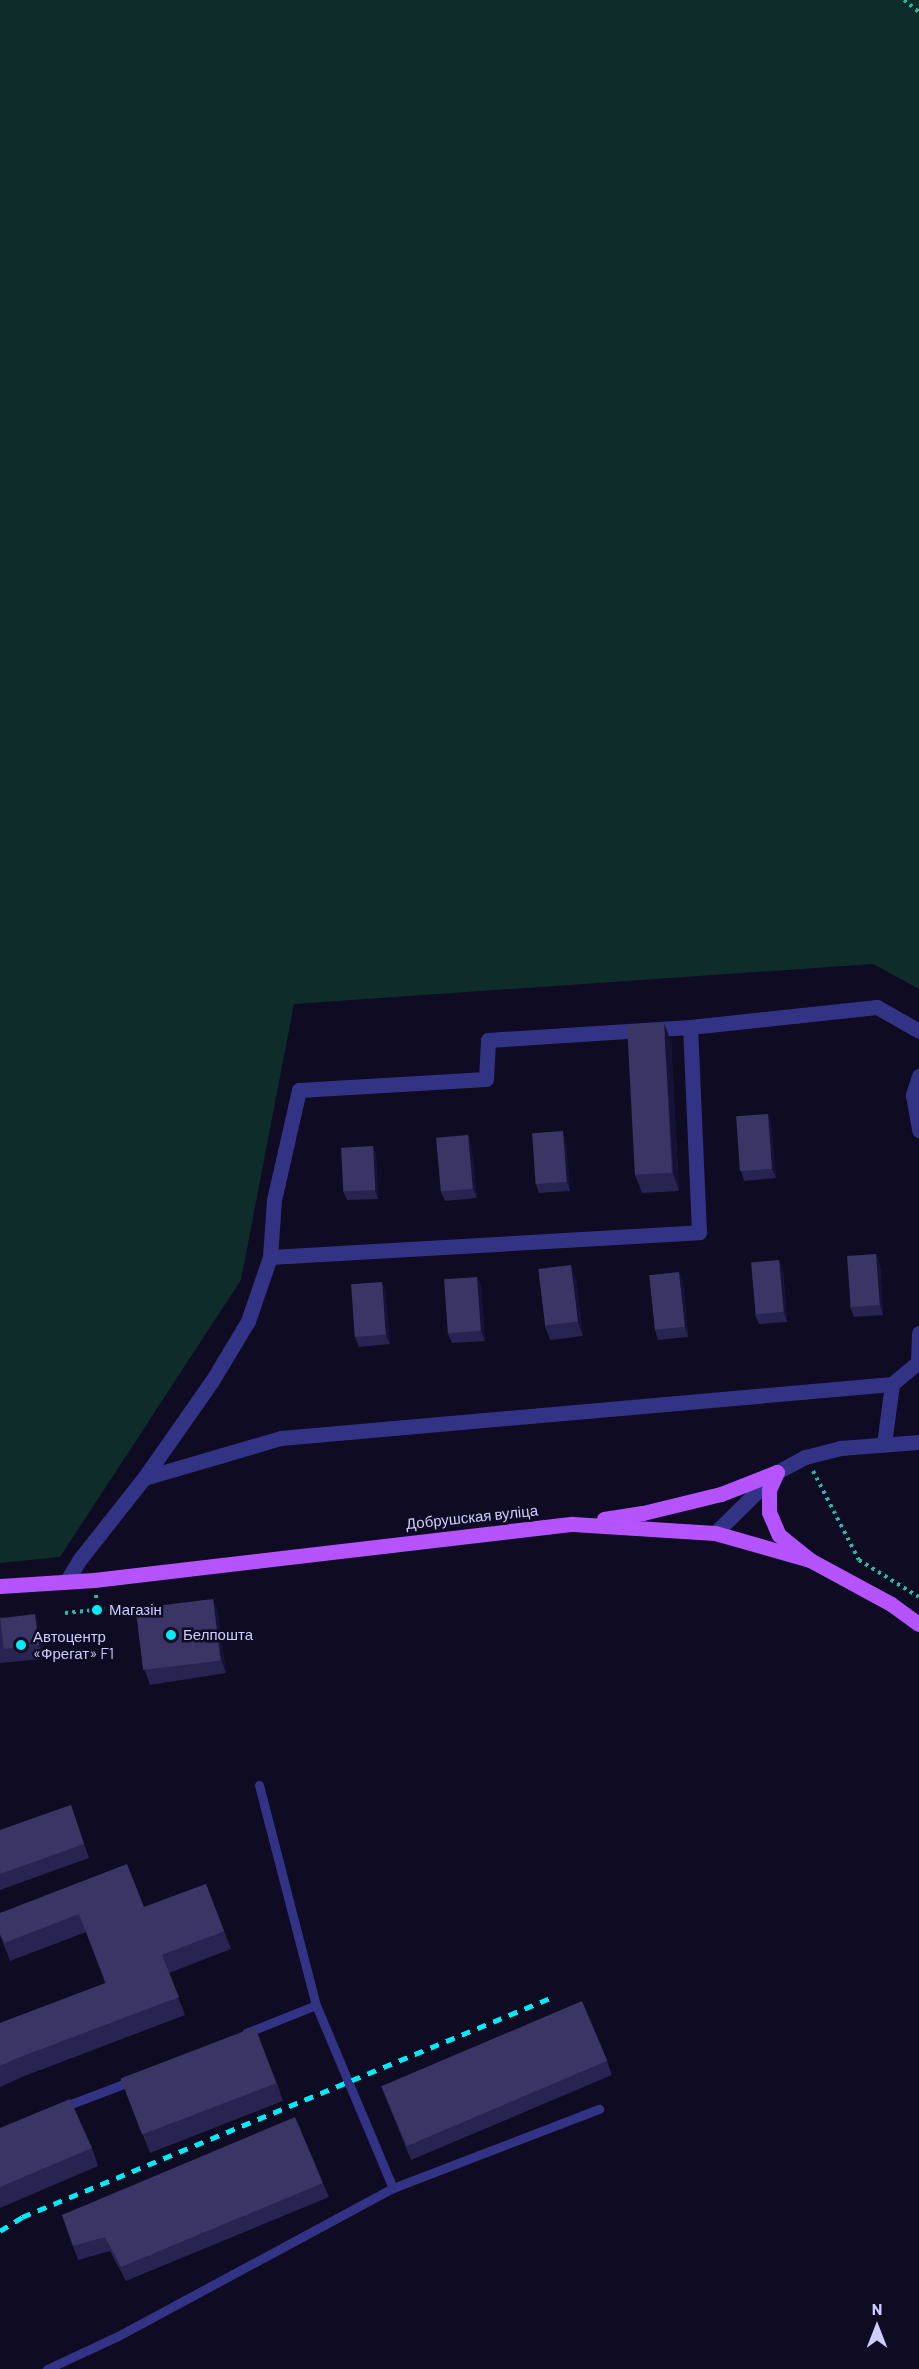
<!DOCTYPE html>
<meta charset="utf-8">
<style>
body{margin:0}
#map{position:relative;width:919px;height:2369px;overflow:hidden;background:#0e0b22;font-family:Barlow,sans-serif}
div>[style]{position:absolute}
.green>*{inset:0;background:#0e2c29}
.path>*{height:4px;margin-top:-2px;transform-origin:0;background:repeating-linear-gradient(90deg,#23bcaa 0 3px,transparent 0 7.5px)}
.lane>*{height:9px;margin:-4.5px;padding:0 4.5px;transform-origin:4.5px;border-radius:4.5px;background:#323385}
.street>*{height:15px;margin:-7.5px;padding:0 7.5px;transform-origin:7.5px;border-radius:7.5px;background:#323385}
.primary>*{height:15px;margin:-7.5px;padding:0 7.5px;transform-origin:7.5px;border-radius:7.5px;background:#b553ff}
.rail>*{height:4.5px;margin-top:-2.25px;transform-origin:0;background:repeating-linear-gradient(90deg,#00ecf7 0 9px,transparent 0 17px)}
.wall>*{inset:0;background:#292351}
.shaded-wall>*{inset:0;background:#161236}
.building>*{inset:0;background:#3a3564;transform-origin:0 0}
.dots>*{width:16px;height:16px;translate:-50% -50%;box-sizing:border-box;border:3px solid #0e0b22;border-radius:50%}
span{translate:-50% -50%;white-space:nowrap;text-align:center;line-height:1.15;-webkit-text-stroke:5px #0e0b22;paint-order:stroke}
.street-label{font-size:15px;color:#cfccff}
.poi-label{font-size:15px;color:#cfccff}
.left{translate:0 -50%;text-align:left}
.north{position:absolute;left:847px;top:2297px;width:60px;height:60px;-webkit-text-stroke:4px #0e0b22;paint-order:stroke;rotate:0deg;font-size:16px;font-weight:700;line-height:24px;text-align:center;color:#cfccff}
.north::after{content:'';display:block;margin:auto;width:21px;height:27px;background:#cfccff;clip-path:polygon(50% 0,100% 100%,50% 72%,0 100%)}
</style>
<div id="map">
<div class="green">
<div style="clip-path:polygon(0 0,919px 0,919px 989px,873px 964px,294px 1004px,241px 1280px,60px 1557px,0 1563px)"></div>
</div>
<div class="path">
<div style="left:904px;top:0;width:19px;rotate:39deg"></div>
<div style="left:813px;top:1471px;width:100px;rotate:62.7deg"></div>
<div style="left:859px;top:1560px;width:70px;rotate:31.7deg"></div>
<div style="left:96px;top:1595px;width:15px;rotate:86deg"></div>
<div style="left:65px;top:1613px;width:60px;rotate:-5.7deg"></div>
</div>
<div class="lane">
<div style="left:259px;top:1785px;width:227px;rotate:75.5deg"></div>
<div style="left:316px;top:2005px;width:199px;rotate:67.2deg"></div>
<div style="left:246px;top:2033px;width:75px;rotate:-21.8deg"></div>
<div style="left:63px;top:2107px;width:76px;rotate:-20.8deg"></div>
<div style="left:47px;top:2369px;width:78px;rotate:-24.9deg"></div>
<div style="left:118px;top:2336px;width:312px;rotate:-28.3deg"></div>
<div style="left:393px;top:2188px;width:221px;rotate:-21deg"></div>
</div>
<div class="street">
<div style="left:919px;top:1076px;width:20px;rotate:108deg"></div>
<div style="left:913px;top:1095px;width:36px;rotate:80deg"></div>
<div style="left:270px;top:1257px;width:430px;rotate:-3.3deg"></div>
<div style="left:699px;top:1232px;width:205px;rotate:-92.5deg"></div>
<div style="left:884px;top:1444px;width:61px;rotate:-82.4deg"></div>
<div style="left:892px;top:1384px;width:34px;rotate:-40deg"></div>
<div style="left:918px;top:1362px;width:29px;rotate:-88deg"></div>
<div style="left:144px;top:1478px;width:143px;rotate:-16.3deg"></div>
<div style="left:281px;top:1438px;width:613px;rotate:-5.05deg"></div>
<div style="left:715px;top:1533px;width:87px;rotate:-44.5deg"></div>
<div style="left:777px;top:1472px;width:32px;rotate:-28deg"></div>
<div style="left:805px;top:1457px;width:36px;rotate:-14deg"></div>
<div style="left:840px;top:1448px;width:79px;rotate:-4.3deg"></div>
<div style="left:66px;top:1582px;width:27px;rotate:-59deg"></div>
<div style="left:80px;top:1559px;width:103px;rotate:-51.7deg"></div>
<div style="left:144px;top:1478px;width:118px;rotate:-55deg"></div>
<div style="left:212px;top:1381px;width:70px;rotate:-59deg"></div>
<div style="left:248px;top:1321px;width:68px;rotate:-71deg"></div>
<div style="left:270px;top:1257px;width:57px;rotate:-86deg"></div>
<div style="left:274px;top:1200px;width:113px;rotate:-77.2deg"></div>
<div style="left:299px;top:1090px;width:187px;rotate:-3.4deg"></div>
<div style="left:486px;top:1079px;width:39px;rotate:-87deg"></div>
<div style="left:488px;top:1040px;width:202px;rotate:-3.7deg"></div>
<div style="left:690px;top:1027px;width:188px;rotate:-6.1deg"></div>
<div style="left:877px;top:1007px;width:48px;rotate:29.7deg"></div>
</div>
<div class="primary">
<div style="left:777px;top:1472px;width:20px;rotate:114deg"></div>
<div style="left:769px;top:1490px;width:22px;rotate:90deg"></div>
<div style="left:769px;top:1512px;width:25px;rotate:67deg"></div>
<div style="left:779px;top:1535px;width:40px;rotate:39deg"></div>
<div style="left:810px;top:1560px;width:92px;rotate:28.5deg"></div>
<div style="left:891px;top:1604px;width:34px;rotate:36deg"></div>
<div style="left:604px;top:1519px;width:39px;rotate:-9deg"></div>
<div style="left:643px;top:1513px;width:80px;rotate:-13.7deg"></div>
<div style="left:721px;top:1494px;width:60px;rotate:-21.4deg"></div>
<div style="left:0;top:1586px;width:94px;rotate:-3.7deg"></div>
<div style="left:94px;top:1580px;width:482px;rotate:-6.7deg"></div>
<div style="left:573px;top:1524px;width:142px;rotate:3.6deg"></div>
<div style="left:715px;top:1533px;width:99px;rotate:15.9deg"></div>
</div>
<div class="rail">
<div style="left:0;top:2231px;width:26px;rotate:-32deg"></div>
<div style="left:22px;top:2217px;width:577px;rotate:-22.52deg"></div>
</div>
<div class="wall">
<div style="clip-path:polygon(671px 1041px,679px 1191px,642px 1193px,635px 1175px)"></div>
<div style="clip-path:polygon(768px 1114px,771px 1124px,776px 1178px,744px 1181px,741px 1171px)"></div>
<div style="clip-path:polygon(468px 1135px,471px 1145px,477px 1198px,445px 1201px,441px 1192px)"></div>
<div style="clip-path:polygon(566px 1141px,570px 1191px,539px 1193px,536px 1184px)"></div>
<div style="clip-path:polygon(373px 1146px,376px 1155px,378px 1199px,347px 1200px,343px 1191px)"></div>
<div style="clip-path:polygon(876px 1254px,880px 1264px,883px 1315px,854px 1317px,850px 1307px)"></div>
<div style="clip-path:polygon(779px 1260px,783px 1270px,787px 1322px,759px 1324px,755px 1315px)"></div>
<div style="clip-path:polygon(477px 1277px,481px 1286px,485px 1341px,452px 1343px,448px 1334px)"></div>
<div style="clip-path:polygon(576px 1279px,583px 1336px,550px 1340px,545px 1326px)"></div>
<div style="clip-path:polygon(382px 1282px,385px 1291px,390px 1344px,359px 1347px,355px 1337px)"></div>
<div style="clip-path:polygon(683px 1282px,688px 1337px,658px 1340px,655px 1330px)"></div>
<div style="clip-path:polygon(213px 1599px,218px 1613px,226px 1673px,150px 1685px,145px 1671px)"></div>
<div style="clip-path:polygon(0 1617px,40px 1627px,44px 1659px,0 1663px)"></div>
<div style="clip-path:polygon(71px 1805px,89px 1858px,0 1890px,0 1830px)"></div>
<div style="clip-path:polygon(206px 1884px,231px 1949px,169px 1973px,185px 2015px,22px 2077px,0 2087px,0 2023px,105px 1983px,86px 1932px,10px 1961px,0 1935px,0 1913px,144px 1907px)"></div>
<div style="clip-path:polygon(607px 2061px,612px 2075px,411px 2160px,381px 2086px)"></div>
<div style="clip-path:polygon(121px 2079px,277px 2083px,283px 2101px,150px 2153px)"></div>
<div style="clip-path:polygon(0 2128px,92px 2148px,98px 2166px,0 2208px)"></div>
<div style="clip-path:polygon(323px 2183px,329px 2197px,126px 2281px,110px 2251px,78px 2260px,62px 2215px)"></div>
</div>
<div class="shaded-wall">
<div style="clip-path:polygon(664px 1023px,671px 1041px,679px 1191px,673px 1173px)"></div>
<div style="clip-path:polygon(768px 1114px,771px 1124px,776px 1178px,772px 1169px)"></div>
<div style="clip-path:polygon(563px 1131px,566px 1141px,570px 1191px,567px 1182px)"></div>
<div style="clip-path:polygon(468px 1135px,471px 1145px,477px 1198px,473px 1189px)"></div>
<div style="clip-path:polygon(373px 1146px,376px 1155px,378px 1199px,375px 1190px)"></div>
<div style="clip-path:polygon(876px 1254px,880px 1264px,883px 1315px,880px 1305px)"></div>
<div style="clip-path:polygon(779px 1260px,783px 1270px,787px 1322px,784px 1312px)"></div>
<div style="clip-path:polygon(571px 1265px,576px 1279px,583px 1336px,578px 1322px)"></div>
<div style="clip-path:polygon(679px 1272px,683px 1282px,688px 1337px,685px 1327px)"></div>
<div style="clip-path:polygon(477px 1277px,481px 1286px,485px 1341px,481px 1331px)"></div>
<div style="clip-path:polygon(382px 1282px,385px 1291px,390px 1344px,386px 1335px)"></div>
<div style="clip-path:polygon(213px 1599px,218px 1613px,226px 1673px,221px 1660px)"></div>
<div style="clip-path:polygon(35px 1614px,40px 1627px,44px 1659px,39px 1645px)"></div>
</div>
<div class="building">
<div style="left:664px;top:1023px;width:150px;height:37px;rotate:87deg"></div>
<div style="left:768px;top:1114px;width:55px;height:32px;rotate:86deg"></div>
<div style="left:563px;top:1131px;width:51px;height:31px;rotate:86deg"></div>
<div style="left:468px;top:1135px;width:54px;height:32px;rotate:85deg"></div>
<div style="left:373px;top:1146px;width:44px;height:32px;rotate:87deg"></div>
<div style="left:876px;top:1254px;width:51px;height:29px;rotate:86deg"></div>
<div style="left:779px;top:1260px;width:52px;height:28px;rotate:85deg"></div>
<div style="left:571px;top:1265px;width:57px;height:33px;rotate:83deg"></div>
<div style="left:679px;top:1272px;width:55px;height:30px;rotate:84deg"></div>
<div style="left:477px;top:1277px;width:54px;height:33px;rotate:86deg"></div>
<div style="left:382px;top:1282px;width:53px;height:31px;rotate:86deg"></div>
<div style="left:213px;top:1599px;width:62px;height:78px;rotate:83deg"></div>
<div style="left:35px;top:1614px;width:31px;height:35px;rotate:83deg"></div>
<div style="clip-path:polygon(71px 1805px,84px 1844px,0 1874px,0 1830px)"></div>
<div style="clip-path:polygon(127px 1864px,144px 1907px,206px 1884px,224px 1931px,162px 1955px,179px 1997px,15px 2059px,0 2066px,0 2023px,106px 1983px,79px 1914px,4px 1943px,0 1934px,0 1913px)"></div>
<div style="left:582px;top:2001px;width:65px;height:218px;rotate:67deg"></div>
<div style="left:255px;top:2027px;width:60px;height:144px;rotate:69deg"></div>
<div style="clip-path:polygon(70px 2099px,92px 2148px,0 2187px,0 2128px)"></div>
<div style="clip-path:polygon(295px 2117px,323px 2183px,121px 2267px,105px 2237px,73px 2246px,62px 2215px)"></div>
</div>
<div class="dots">
<div style="left:97px;top:1610px;background:#00ecf7"></div>
<div style="left:171px;top:1635px;background:#00ecf7"></div>
<div style="left:21px;top:1645px;background:#00ecf7"></div>
</div>
<div class="street-label">
<span style="left:472px;top:1517px;rotate:-6deg">Добрушская вуліца</span>
</div>
<div class="poi-label">
<span class="left" style="left:109px;top:1610px">Магазін</span>
<span class="left" style="left:183px;top:1635px">Белпошта</span>
<span class="left" style="left:33px;top:1645px">Автоцентр<br>«Фрегат» F1</span>
</div>
<div class="north">N</div>
</div>
